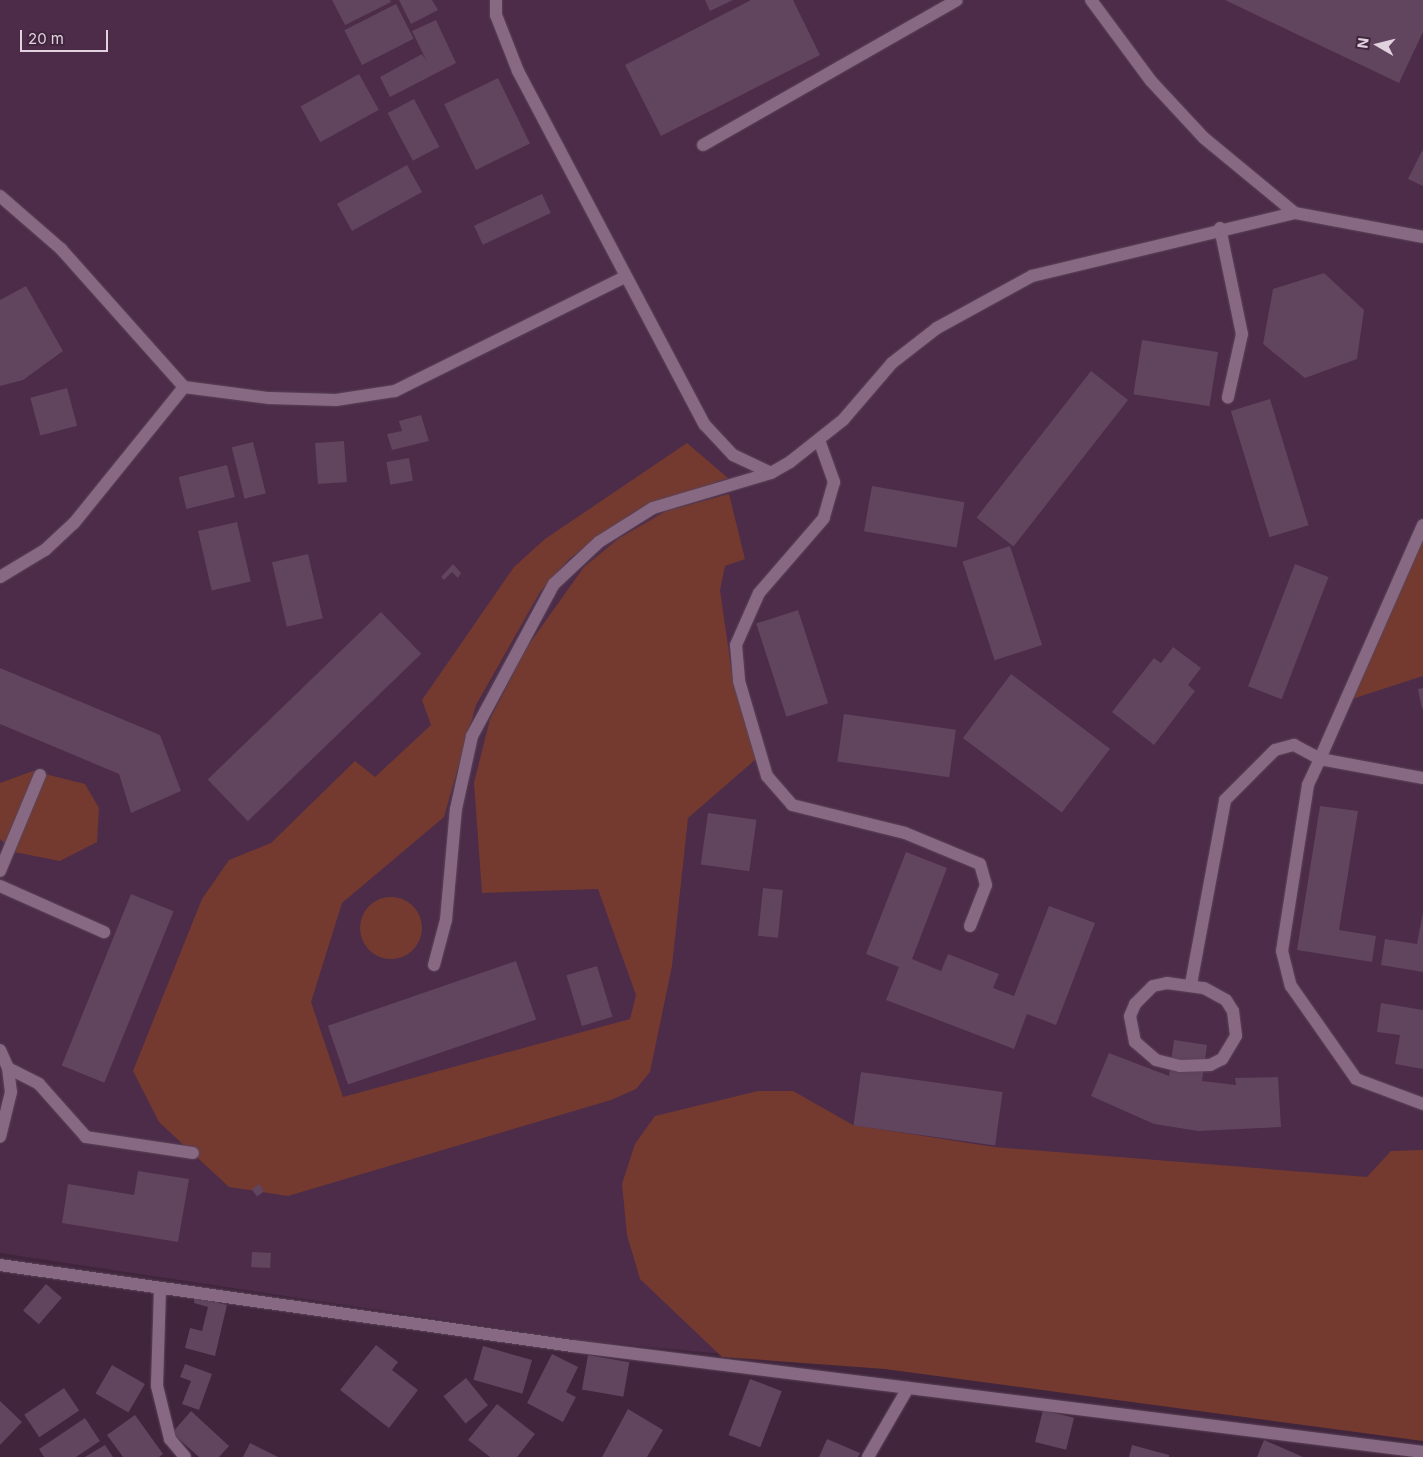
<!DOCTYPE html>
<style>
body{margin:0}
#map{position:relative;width:1423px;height:1457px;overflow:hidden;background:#40253d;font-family:Inter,sans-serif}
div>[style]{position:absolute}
.built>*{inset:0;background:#4c2c49}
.green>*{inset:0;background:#743a30}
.round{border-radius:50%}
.building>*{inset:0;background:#61445d;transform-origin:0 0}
.roads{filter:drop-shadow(0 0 1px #5b4458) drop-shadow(0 0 1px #5b4458)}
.service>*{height:12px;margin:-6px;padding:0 6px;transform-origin:6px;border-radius:6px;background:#886984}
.minor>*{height:12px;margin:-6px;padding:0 6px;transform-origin:6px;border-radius:6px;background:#886984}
span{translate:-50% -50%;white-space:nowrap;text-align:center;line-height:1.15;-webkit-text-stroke:4px #40253d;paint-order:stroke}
.north{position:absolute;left:1353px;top:20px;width:50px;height:50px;-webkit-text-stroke:4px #40253d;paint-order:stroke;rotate:278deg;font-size:14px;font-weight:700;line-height:20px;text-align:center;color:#e2d1df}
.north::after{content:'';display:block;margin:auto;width:18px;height:22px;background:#e2d1df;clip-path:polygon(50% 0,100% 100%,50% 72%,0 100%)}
.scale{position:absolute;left:20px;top:30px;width:88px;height:22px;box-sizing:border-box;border:2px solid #e2d1df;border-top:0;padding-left:6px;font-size:15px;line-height:18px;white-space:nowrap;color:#e2d1df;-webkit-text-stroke:4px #40253d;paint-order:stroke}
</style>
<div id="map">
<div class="built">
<div style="clip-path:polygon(0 0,1423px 0,1423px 1440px,885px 1369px,585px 1341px,0 1253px)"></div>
</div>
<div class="green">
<div style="clip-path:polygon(687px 443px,728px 478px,635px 511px,569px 559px,540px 592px,476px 705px,444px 817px,342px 903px,311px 1002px,343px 1097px,630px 1019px,636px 995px,598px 889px,482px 893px,474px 783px,490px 719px,527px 647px,584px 567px,618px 539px,666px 511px,729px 494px,745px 559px,725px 566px,720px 590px,732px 674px,751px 727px,756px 759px,688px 818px,672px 966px,650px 1072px,636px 1089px,611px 1100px,288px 1196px,229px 1187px,159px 1122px,133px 1071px,202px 899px,229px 860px,271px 843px,355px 761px,375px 777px,431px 725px,422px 700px,514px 567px,545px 539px)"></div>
<div style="clip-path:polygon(1423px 518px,1423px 676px,1352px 699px,1354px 677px)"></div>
<div style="clip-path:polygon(33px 771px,85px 784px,99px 808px,97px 842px,60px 861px,14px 852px,0 839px,0 783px)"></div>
<div class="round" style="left:360px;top:897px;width:62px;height:62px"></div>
<div style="clip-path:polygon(758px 1091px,793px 1091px,853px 1125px,994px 1147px,1367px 1177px,1391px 1151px,1423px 1150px,1423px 1441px,885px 1369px,722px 1357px,640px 1279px,627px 1235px,622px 1184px,635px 1144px,655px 1116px)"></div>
</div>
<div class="building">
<div style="clip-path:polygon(332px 0,390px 0,391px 2px,345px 25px)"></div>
<div style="clip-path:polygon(399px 0,432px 0,438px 10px,411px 24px)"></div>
<div style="clip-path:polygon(705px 0,733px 0,710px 11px)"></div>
<div style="clip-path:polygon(751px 0,793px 0,820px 55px,661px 136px,625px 65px)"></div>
<div style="clip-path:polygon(1225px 0,1423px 0,1423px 32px,1399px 83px)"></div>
<div style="left:396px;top:4px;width:39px;height:58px;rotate:63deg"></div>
<div style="clip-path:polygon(436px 20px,456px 63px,390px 97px,380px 77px,422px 54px,427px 62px,412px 31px)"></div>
<div style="left:359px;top:74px;width:41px;height:67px;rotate:61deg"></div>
<div style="left:498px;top:78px;width:73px;height:60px;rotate:64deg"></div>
<div style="left:414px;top:99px;width:54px;height:30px;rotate:62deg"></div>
<div style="clip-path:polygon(1423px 149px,1423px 186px,1408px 179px)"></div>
<div style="left:407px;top:165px;width:31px;height:80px;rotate:61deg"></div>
<div style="left:542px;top:194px;width:21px;height:75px;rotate:65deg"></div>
<div style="clip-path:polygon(1324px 273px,1364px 310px,1357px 359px,1305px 378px,1263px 344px,1273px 289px)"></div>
<div style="clip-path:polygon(26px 286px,63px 351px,23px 380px,0 386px,0 300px)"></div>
<div style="left:1142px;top:340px;width:77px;height:55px;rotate:9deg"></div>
<div style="left:1091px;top:371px;width:47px;height:186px;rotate:38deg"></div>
<div style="left:67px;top:388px;width:39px;height:38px;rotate:75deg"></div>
<div style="left:1270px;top:399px;width:132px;height:41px;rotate:73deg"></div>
<div style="clip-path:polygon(421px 415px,429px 441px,392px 450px,387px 434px,402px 431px,399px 421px)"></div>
<div style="left:344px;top:441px;width:41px;height:29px;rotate:86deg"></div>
<div style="left:253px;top:442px;width:53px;height:22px;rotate:76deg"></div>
<div style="left:409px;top:458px;width:23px;height:23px;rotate:80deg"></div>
<div style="left:227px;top:465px;width:33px;height:50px;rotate:76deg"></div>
<div style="left:872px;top:486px;width:94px;height:46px;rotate:10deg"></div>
<div style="left:237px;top:522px;width:61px;height:40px;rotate:77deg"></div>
<div style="left:1010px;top:546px;width:104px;height:50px;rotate:72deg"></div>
<div style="left:308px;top:554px;width:66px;height:37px;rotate:77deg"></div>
<div style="clip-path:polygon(453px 564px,461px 573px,458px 578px,452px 572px,444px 580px,441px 577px)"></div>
<div style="left:1295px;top:564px;width:36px;height:131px;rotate:21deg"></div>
<div style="left:798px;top:610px;width:98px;height:44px;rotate:72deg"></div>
<div style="left:381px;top:612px;width:58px;height:241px;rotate:46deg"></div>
<div style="clip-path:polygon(1173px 647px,1201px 668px,1188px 685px,1195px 691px,1154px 745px,1112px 712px,1154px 658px,1161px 663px)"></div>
<div style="clip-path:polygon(0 668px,160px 735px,181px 791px,131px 813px,119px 774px,0 724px)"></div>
<div style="left:1011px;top:674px;width:124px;height:80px;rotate:37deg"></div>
<div style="clip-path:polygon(1423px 688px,1423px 709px,1422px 709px,1418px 689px)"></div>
<div style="left:844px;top:714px;width:113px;height:48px;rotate:8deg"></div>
<div style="clip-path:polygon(1320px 806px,1358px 811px,1339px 930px,1376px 936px,1372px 962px,1297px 950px)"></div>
<div style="left:708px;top:813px;width:49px;height:52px;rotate:8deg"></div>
<div style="clip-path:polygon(906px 852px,947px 868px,912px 959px,941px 971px,948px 954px,999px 974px,993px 988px,1014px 996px,1049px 906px,1095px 923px,1056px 1025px,1027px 1014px,1014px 1049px,886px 1000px,899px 967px,866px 954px)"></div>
<div style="left:763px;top:888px;width:20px;height:48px;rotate:6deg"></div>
<div style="left:131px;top:894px;width:46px;height:185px;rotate:22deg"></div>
<div style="clip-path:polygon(1423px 912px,1423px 972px,1381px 965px,1385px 939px,1417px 944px)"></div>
<div style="left:516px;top:961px;width:62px;height:199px;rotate:71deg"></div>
<div style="left:597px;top:966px;width:53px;height:32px;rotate:73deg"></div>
<div style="clip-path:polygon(1381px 1003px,1423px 1010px,1423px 1069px,1395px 1064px,1400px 1035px,1377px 1032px)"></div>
<div style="clip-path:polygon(1174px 1040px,1207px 1045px,1202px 1081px,1236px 1085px,1235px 1078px,1278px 1077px,1281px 1127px,1198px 1131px,1154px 1124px,1091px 1096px,1109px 1053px,1169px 1076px)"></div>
<div style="left:861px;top:1072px;width:143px;height:54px;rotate:8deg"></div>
<div style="clip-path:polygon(138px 1171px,189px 1179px,178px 1242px,62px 1223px,68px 1184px,134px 1195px)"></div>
<div style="left:259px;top:1184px;width:9px;height:9px;rotate:54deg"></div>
<div style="left:252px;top:1252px;width:19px;height:15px;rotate:3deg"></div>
<div style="left:46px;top:1284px;width:21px;height:35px;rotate:41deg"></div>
<div style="clip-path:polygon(195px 1297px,227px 1305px,215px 1356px,185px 1348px,190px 1328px,202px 1331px,208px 1307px,194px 1303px)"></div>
<div style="clip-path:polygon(376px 1345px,398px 1362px,392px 1370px,418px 1390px,389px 1428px,340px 1390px)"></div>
<div style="left:483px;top:1346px;width:51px;height:35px;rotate:16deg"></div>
<div style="clip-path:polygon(552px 1354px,578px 1367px,566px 1392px,576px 1397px,563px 1422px,527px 1403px)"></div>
<div style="left:588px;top:1355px;width:42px;height:35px;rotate:10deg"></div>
<div style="clip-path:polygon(185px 1364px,212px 1374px,199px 1410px,182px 1404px,191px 1381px,180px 1377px)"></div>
<div style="left:112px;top:1365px;width:38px;height:33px;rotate:30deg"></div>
<div style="left:466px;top:1378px;width:35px;height:29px;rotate:51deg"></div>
<div style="left:750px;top:1379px;width:34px;height:60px;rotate:21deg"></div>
<div style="left:64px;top:1388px;width:27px;height:48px;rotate:56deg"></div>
<div style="clip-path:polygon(0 1401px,22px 1422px,0 1445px)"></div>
<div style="clip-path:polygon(497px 1404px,535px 1434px,517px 1457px,490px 1457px,468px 1440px)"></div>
<div style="clip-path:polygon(628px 1409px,663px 1430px,647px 1457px,602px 1457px)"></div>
<div style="left:1043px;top:1410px;width:32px;height:33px;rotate:14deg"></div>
<div style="clip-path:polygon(191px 1411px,229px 1446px,219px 1457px,199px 1457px,172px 1433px)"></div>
<div style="clip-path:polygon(135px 1415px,163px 1454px,159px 1457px,123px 1457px,107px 1435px)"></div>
<div style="clip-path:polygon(85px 1418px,100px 1441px,76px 1457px,44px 1457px,39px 1449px)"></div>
<div style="clip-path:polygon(827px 1439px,860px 1453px,858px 1457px,819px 1457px)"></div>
<div style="clip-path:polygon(1264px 1440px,1303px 1457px,1257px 1457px)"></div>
<div style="clip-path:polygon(250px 1443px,278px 1457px,243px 1457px)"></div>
<div style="clip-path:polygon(105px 1445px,113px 1457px,85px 1457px)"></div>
<div style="clip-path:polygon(1132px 1445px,1169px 1455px,1169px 1457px,1129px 1457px)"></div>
</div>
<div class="roads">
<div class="service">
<div style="left:496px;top:0;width:15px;rotate:90deg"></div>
<div style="left:496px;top:15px;width:60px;rotate:68.6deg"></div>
<div style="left:518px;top:71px;width:400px;rotate:62.2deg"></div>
<div style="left:705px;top:425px;width:41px;rotate:47deg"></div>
<div style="left:733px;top:455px;width:42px;rotate:25.3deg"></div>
<div style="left:1091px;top:0;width:101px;rotate:53.5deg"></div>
<div style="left:1151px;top:81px;width:78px;rotate:47.1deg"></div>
<div style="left:1204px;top:138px;width:118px;rotate:39.5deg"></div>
<div style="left:1295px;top:213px;width:130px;rotate:10.6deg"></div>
<div style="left:703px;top:145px;width:292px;rotate:-29.7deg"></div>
<div style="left:0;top:196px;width:81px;rotate:41deg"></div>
<div style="left:61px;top:249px;width:185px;rotate:48.3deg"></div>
<div style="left:1220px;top:228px;width:108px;rotate:78.3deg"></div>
<div style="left:1242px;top:334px;width:65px;rotate:102.5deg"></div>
<div style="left:819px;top:440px;width:45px;rotate:70.3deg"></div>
<div style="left:834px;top:482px;width:37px;rotate:106deg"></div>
<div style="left:824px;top:518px;width:99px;rotate:130.9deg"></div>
<div style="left:759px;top:593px;width:57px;rotate:113.9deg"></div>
<div style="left:736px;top:645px;width:36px;rotate:85deg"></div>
<div style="left:739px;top:681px;width:99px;rotate:73.6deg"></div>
<div style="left:767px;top:776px;width:38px;rotate:49deg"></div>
<div style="left:792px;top:805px;width:116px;rotate:13.9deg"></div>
<div style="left:905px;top:833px;width:81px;rotate:22.5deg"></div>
<div style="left:980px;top:864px;width:22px;rotate:74deg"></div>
<div style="left:986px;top:885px;width:44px;rotate:111.3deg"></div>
<div style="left:1423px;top:525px;width:256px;rotate:113.8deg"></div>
<div style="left:1320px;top:759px;width:105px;rotate:10.5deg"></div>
<div style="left:0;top:577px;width:52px;rotate:-31deg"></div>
<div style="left:45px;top:550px;width:40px;rotate:-43deg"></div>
<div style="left:74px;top:523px;width:175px;rotate:-51deg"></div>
<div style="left:184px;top:387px;width:86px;rotate:7.4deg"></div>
<div style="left:269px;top:398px;width:67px;rotate:1.7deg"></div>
<div style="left:336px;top:400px;width:60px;rotate:-8.7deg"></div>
<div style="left:395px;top:391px;width:257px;rotate:-26.4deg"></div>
<div style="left:0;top:871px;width:104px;rotate:-67.4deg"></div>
<div style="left:0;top:886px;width:114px;rotate:23.9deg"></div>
<div style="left:434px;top:965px;width:47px;rotate:-75.1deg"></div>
<div style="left:446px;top:920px;width:111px;rotate:-84.9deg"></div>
<div style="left:456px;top:809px;width:75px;rotate:-77.6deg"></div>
<div style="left:472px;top:736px;width:173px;rotate:-61.7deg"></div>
<div style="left:554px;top:584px;width:62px;rotate:-43deg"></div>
<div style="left:599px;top:542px;width:64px;rotate:-32.2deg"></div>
<div style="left:653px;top:508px;width:123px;rotate:-16.5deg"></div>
<div style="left:771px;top:473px;width:22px;rotate:-30deg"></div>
<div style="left:790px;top:462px;width:68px;rotate:-38.4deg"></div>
<div style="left:843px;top:420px;width:75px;rotate:-49.3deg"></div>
<div style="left:892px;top:363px;width:57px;rotate:-37.9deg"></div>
<div style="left:937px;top:328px;width:108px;rotate:-28.7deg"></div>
<div style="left:1032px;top:276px;width:270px;rotate:-13.5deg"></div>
<div style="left:1167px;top:983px;width:37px;rotate:8deg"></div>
<div style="left:1204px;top:988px;width:25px;rotate:29deg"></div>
<div style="left:1226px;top:1000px;width:13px;rotate:58deg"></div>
<div style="left:1233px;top:1011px;width:25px;rotate:83deg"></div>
<div style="left:1236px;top:1036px;width:27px;rotate:121deg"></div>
<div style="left:1222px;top:1059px;width:13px;rotate:153deg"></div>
<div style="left:1210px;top:1065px;width:30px;rotate:178deg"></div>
<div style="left:1180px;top:1066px;width:25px;rotate:-166deg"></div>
<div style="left:1156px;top:1060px;width:28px;rotate:-139deg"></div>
<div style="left:1135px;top:1042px;width:26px;rotate:-101deg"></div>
<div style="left:1130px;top:1016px;width:13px;rotate:-67deg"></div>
<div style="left:1135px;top:1004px;width:25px;rotate:-45deg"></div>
<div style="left:1153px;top:986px;width:14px;rotate:-12deg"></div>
<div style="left:1191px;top:984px;width:187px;rotate:-79.5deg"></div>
<div style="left:1225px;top:800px;width:71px;rotate:-45deg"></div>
<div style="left:1275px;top:750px;width:20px;rotate:-15deg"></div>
<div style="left:1294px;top:745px;width:30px;rotate:28deg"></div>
<div style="left:1320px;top:759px;width:29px;rotate:115deg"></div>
<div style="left:1308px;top:785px;width:168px;rotate:98.9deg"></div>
<div style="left:1282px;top:951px;width:36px;rotate:76deg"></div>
<div style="left:1291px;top:986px;width:113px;rotate:55deg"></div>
<div style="left:1356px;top:1079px;width:72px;rotate:20.5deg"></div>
<div style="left:0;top:1050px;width:20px;rotate:66deg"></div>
<div style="left:8px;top:1068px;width:24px;rotate:83deg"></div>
<div style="left:11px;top:1092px;width:46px;rotate:103.7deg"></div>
<div style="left:8px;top:1068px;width:35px;rotate:27deg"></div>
<div style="left:39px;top:1084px;width:71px;rotate:48.4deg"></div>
<div style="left:86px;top:1137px;width:108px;rotate:8.5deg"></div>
</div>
<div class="minor">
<div style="left:0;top:1265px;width:578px;rotate:8.06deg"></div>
<div style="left:572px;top:1346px;width:858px;rotate:7.1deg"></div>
<div style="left:160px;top:1289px;width:97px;rotate:91.8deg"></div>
<div style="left:157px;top:1386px;width:55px;rotate:76.2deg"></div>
<div style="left:170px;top:1439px;width:23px;rotate:50deg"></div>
<div style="left:868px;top:1457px;width:80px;rotate:-59.9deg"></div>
</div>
</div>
<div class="north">N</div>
<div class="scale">20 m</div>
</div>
